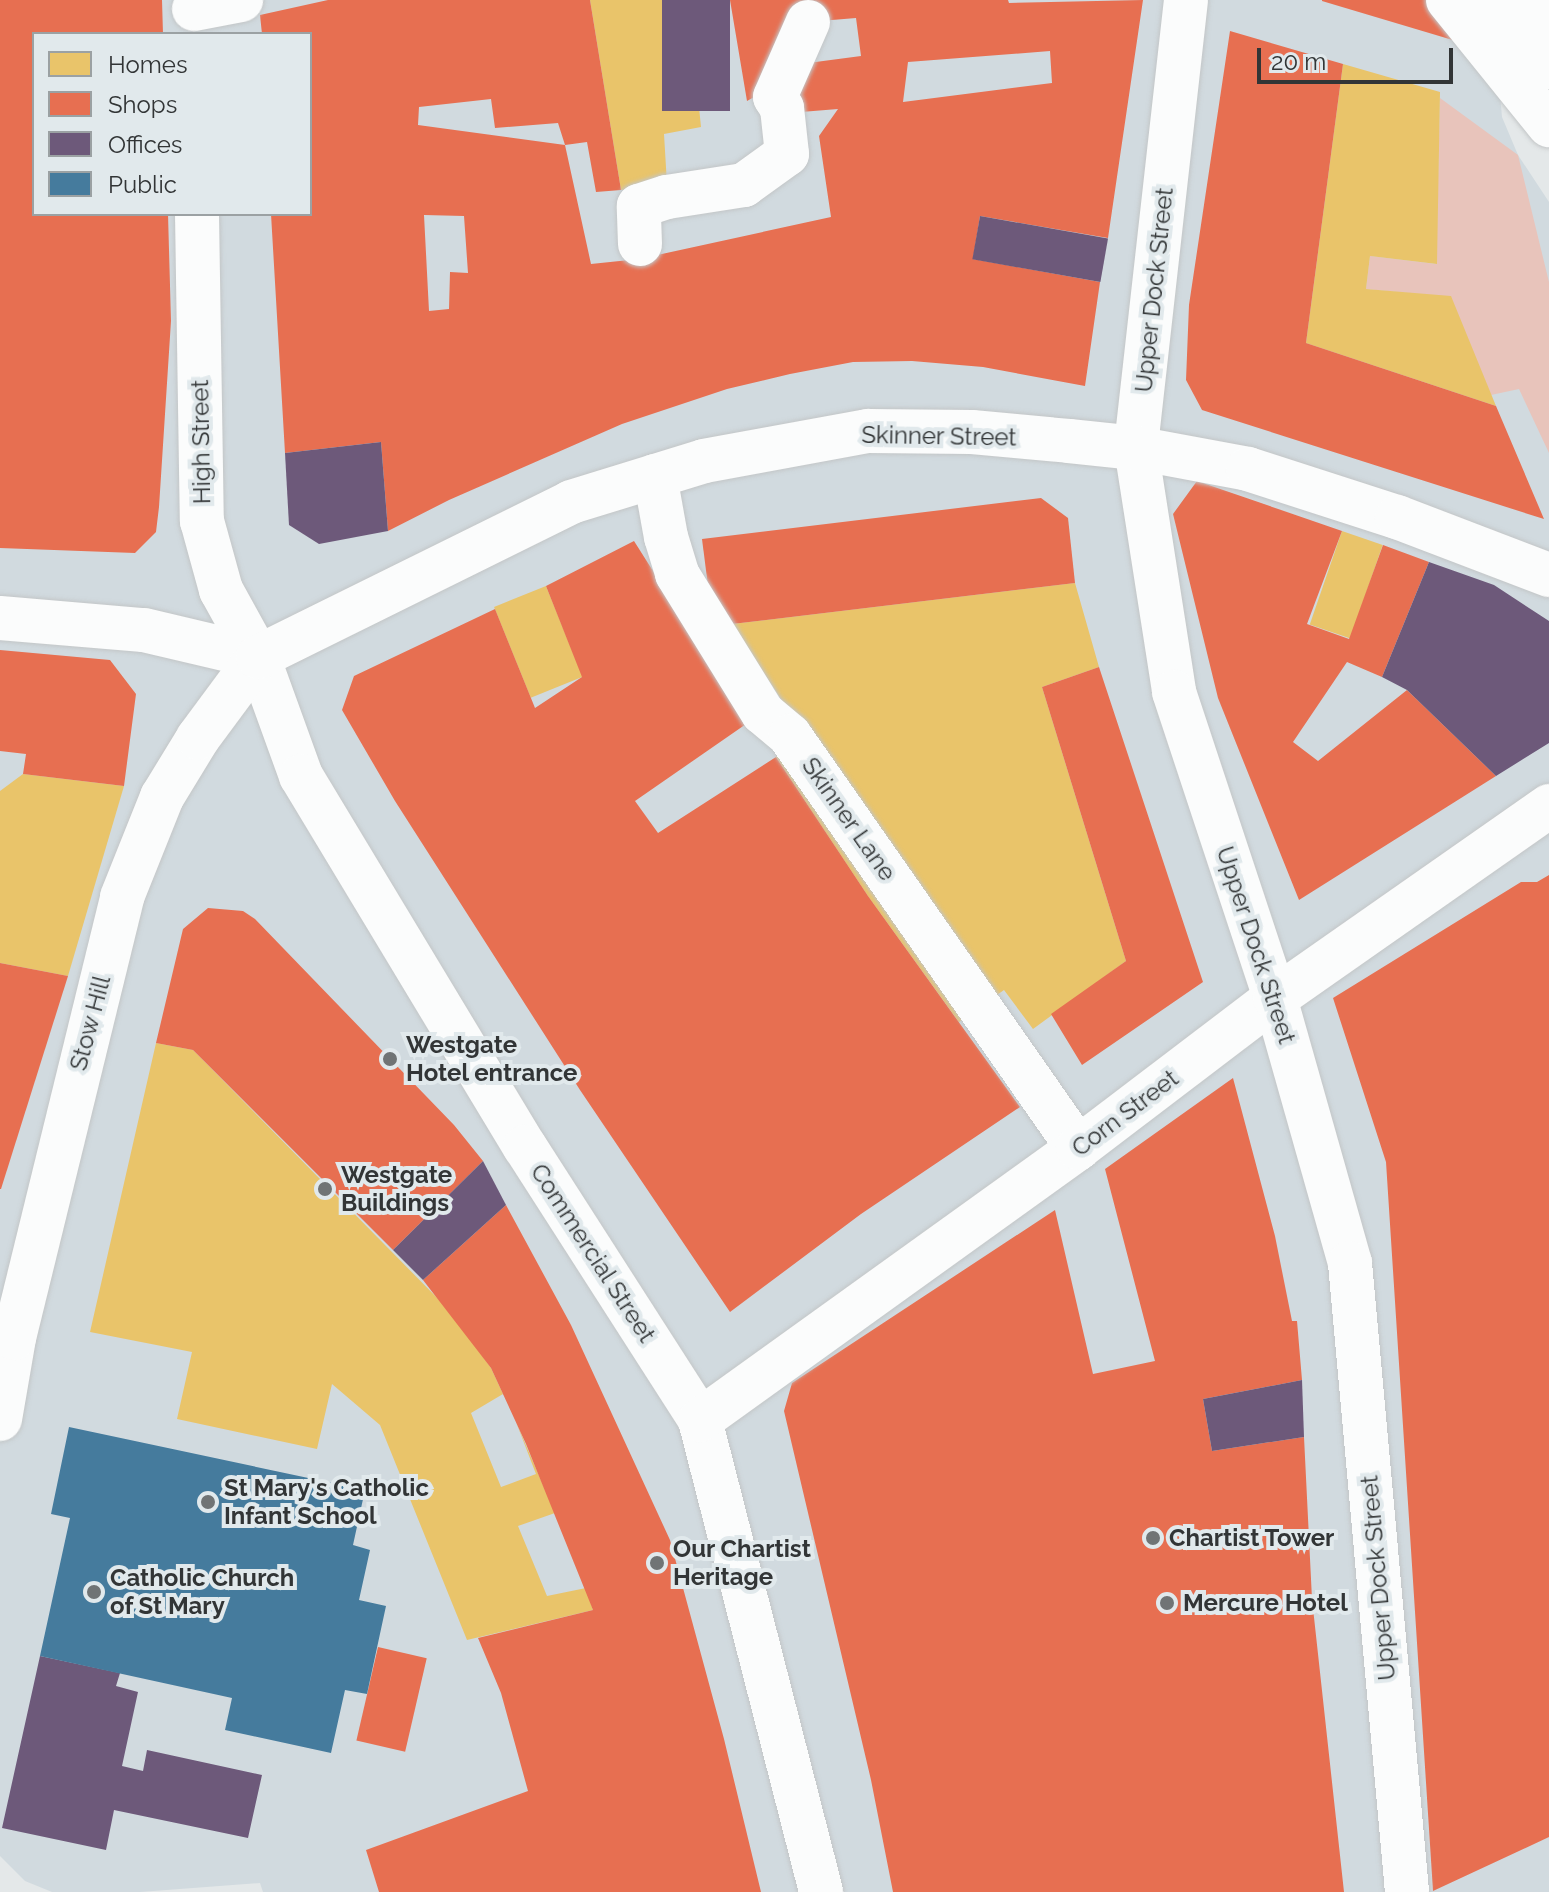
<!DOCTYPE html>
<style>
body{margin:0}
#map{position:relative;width:1549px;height:1892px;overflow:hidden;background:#e4e8e9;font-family:Raleway,sans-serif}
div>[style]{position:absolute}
.built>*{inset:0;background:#d1dadf}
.green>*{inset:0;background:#e8c4bb}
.homes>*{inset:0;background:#e9c46a;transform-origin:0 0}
.shops>*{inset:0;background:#e76f51;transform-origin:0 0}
.offices>*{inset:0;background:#6d597a;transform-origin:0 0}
.public>*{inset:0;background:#457b9d}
.roads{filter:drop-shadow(0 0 2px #c3c6c7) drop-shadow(0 0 2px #c3c6c7)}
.minor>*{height:44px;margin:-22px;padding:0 22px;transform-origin:22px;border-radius:22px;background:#fbfcfc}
.dots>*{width:22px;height:22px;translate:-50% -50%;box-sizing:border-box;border:4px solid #e1e9ec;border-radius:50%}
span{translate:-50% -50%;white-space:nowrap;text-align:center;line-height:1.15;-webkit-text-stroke:8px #e1e9ec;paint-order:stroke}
.street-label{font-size:24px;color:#323536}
.poi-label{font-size:24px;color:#323536;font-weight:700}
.left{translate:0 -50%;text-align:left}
.legend{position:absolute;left:32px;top:32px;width:280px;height:184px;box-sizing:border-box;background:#e1e9ec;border:2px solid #9ba1a3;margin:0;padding:10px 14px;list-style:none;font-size:24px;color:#323536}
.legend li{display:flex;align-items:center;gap:16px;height:40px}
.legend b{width:40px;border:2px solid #9ba1a3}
.scale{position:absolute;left:1257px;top:48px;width:196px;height:36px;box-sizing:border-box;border:4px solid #323536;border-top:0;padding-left:10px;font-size:24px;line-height:28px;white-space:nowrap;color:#323536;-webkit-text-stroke:6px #e1e9ec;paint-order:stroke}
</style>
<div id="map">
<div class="built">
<div style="clip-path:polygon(evenodd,0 0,1492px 0,1502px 117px,1518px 155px,1549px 202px,1549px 1892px,263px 1892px,260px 1883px,140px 1892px,52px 1892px,25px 1881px,0 1856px,0 0,34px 34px,310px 34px,310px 214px,34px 214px,34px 34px)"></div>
</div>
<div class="green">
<div style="clip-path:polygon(1440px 98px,1518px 155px,1549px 282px,1549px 453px,1519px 389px,1491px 395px,1450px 297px,1366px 289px,1370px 256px,1436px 264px)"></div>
</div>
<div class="homes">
<div style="clip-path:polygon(590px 0,662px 0,679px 110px,699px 107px,701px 127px,664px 134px,667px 184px,621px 190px)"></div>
<div style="clip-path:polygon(1343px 64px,1440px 92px,1437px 264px,1370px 256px,1366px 289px,1451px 296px,1496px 406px,1306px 343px)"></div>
<div style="left:1342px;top:531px;width:43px;height:99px;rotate:19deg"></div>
<div style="clip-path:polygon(1075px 583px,1099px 667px,1042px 687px,1126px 961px,1033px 1029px,1004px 990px,959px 1022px,868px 896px,776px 757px,790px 736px,792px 716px,732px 624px)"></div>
<div style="left:546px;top:586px;width:98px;height:56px;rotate:68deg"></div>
<div style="clip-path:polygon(23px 774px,124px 786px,68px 976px,0 963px,0 791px)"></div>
<div style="clip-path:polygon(156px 1043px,193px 1050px,451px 1312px,491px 1368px,503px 1394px,471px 1413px,501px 1487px,536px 1474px,516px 1422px,555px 1513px,518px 1526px,547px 1596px,586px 1588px,593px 1610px,467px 1640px,380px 1425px,332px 1384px,317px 1449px,177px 1419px,192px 1352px,90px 1332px)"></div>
</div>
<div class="shops">
<div style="clip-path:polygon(0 0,162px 0,163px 34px,34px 34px,34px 214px,168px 214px,171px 321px,159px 507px,156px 532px,135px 553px,0 548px)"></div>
<div style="clip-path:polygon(evenodd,328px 0,590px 0,621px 190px,596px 192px,587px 142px,565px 145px,558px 123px,495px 128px,491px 99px,419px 107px,418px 125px,565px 145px,591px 264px,639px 259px,831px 217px,819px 136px,838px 109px,801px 112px,793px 65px,861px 56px,856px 18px,808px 22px,774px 86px,747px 101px,730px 0,1008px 0,1009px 3px,1143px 0,1108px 238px,980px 216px,973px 259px,1100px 282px,1085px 386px,983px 367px,912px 361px,853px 362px,790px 374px,727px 389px,622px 424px,449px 500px,388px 531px,381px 442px,285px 453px,271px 214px,310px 214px,310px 34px,262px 34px,260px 15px,328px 0,1050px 51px,1052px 83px,903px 102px,908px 62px,1050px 51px,328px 0,424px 215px,464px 216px,468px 273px,450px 272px,449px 309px,429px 311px,424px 215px)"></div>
<div style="clip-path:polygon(1431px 0,1466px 44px,1322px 1px,1322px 0)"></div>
<div style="clip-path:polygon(1230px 31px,1343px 64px,1306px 343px,1496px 406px,1544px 519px,1202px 410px,1186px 380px,1189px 305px)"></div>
<div style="clip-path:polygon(1197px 481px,1342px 531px,1307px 624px,1349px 639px,1383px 545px,1429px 562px,1382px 677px,1347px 662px,1293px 742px,1318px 761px,1407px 690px,1496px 776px,1299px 900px,1218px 698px,1173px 514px)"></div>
<div style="clip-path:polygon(1041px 498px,1068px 518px,1075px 583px,732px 624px,708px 586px,702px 539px)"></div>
<div style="clip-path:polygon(634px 541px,749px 722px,635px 801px,658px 833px,776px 757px,868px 896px,1020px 1107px,861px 1214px,730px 1312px,580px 1090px,395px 801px,342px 710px,354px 676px,495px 609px,535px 708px,582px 677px,546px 586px)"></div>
<div style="clip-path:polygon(0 650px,110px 660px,136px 694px,124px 786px,23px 774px,26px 754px,0 751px)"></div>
<div style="clip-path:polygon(1099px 667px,1203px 982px,1082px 1065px,1051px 1014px,1126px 961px,1042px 687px)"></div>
<div style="clip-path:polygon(1549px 875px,1549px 1837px,1433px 1891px,1386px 1162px,1333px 998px,1521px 882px,1537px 882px)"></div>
<div style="clip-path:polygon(208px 908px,243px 911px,255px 919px,454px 1125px,483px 1161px,393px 1250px,193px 1050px,156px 1043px,183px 929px)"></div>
<div style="clip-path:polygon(0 963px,68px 976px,1px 1189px,0 1189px)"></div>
<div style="clip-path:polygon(1233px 1078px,1275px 1236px,1292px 1321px,1297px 1321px,1302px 1380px,1203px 1399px,1212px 1451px,1304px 1437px,1312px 1599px,1344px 1892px,893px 1892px,871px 1780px,784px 1411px,792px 1383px,1055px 1210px,1093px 1374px,1155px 1361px,1105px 1169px)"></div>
<div style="clip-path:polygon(506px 1205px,571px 1325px,670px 1540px,724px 1739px,761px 1892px,379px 1892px,366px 1850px,528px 1791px,501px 1693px,478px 1638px,593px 1610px,526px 1444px,491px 1368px,423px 1280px)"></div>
<div style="left:378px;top:1647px;width:50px;height:96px;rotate:13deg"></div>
</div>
<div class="offices">
<div style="left:662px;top:0;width:68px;height:111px"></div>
<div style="left:980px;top:216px;width:130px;height:44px;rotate:10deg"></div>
<div style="clip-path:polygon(381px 442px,388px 531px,319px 544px,289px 525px,285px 453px)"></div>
<div style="clip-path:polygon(1429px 562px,1494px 585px,1549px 621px,1549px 743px,1496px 776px,1407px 690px,1382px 677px)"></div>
<div style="clip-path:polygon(483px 1161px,506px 1205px,423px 1280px,393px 1250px)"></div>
<div style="clip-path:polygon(1302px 1380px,1304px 1437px,1212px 1451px,1203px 1399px)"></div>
<div style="clip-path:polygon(40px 1656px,120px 1673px,116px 1686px,138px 1692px,122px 1766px,143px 1771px,147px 1750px,262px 1775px,248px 1838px,114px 1810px,106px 1850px,2px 1828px)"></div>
</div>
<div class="public">
<div style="clip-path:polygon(69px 1427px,365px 1490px,353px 1545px,370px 1550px,359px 1600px,386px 1606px,367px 1694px,345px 1690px,331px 1753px,225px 1730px,232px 1698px,40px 1656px,70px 1518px,51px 1514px)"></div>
</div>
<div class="roads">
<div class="minor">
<div style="left:1186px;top:0;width:451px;rotate:96.4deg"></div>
<div style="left:1136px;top:448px;width:247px;rotate:81.1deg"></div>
<div style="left:1174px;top:692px;width:322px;rotate:71.7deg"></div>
<div style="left:1275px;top:998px;width:275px;rotate:74.2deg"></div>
<div style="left:1350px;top:1263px;width:632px;rotate:84.82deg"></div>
<div style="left:1448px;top:0;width:161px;rotate:51.1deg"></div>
<div style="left:1494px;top:0;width:87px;rotate:50.6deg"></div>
<div style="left:1538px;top:0;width:18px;rotate:52deg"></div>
<div style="left:194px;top:9px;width:48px;rotate:-10.8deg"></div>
<div style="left:197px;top:214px;width:307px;rotate:89.1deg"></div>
<div style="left:202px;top:521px;width:72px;rotate:74.6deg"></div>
<div style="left:221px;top:590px;width:77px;rotate:61.1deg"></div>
<div style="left:258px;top:657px;width:127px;rotate:70.1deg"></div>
<div style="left:301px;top:776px;width:433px;rotate:58.9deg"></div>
<div style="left:525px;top:1147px;width:324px;rotate:57.3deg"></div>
<div style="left:700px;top:1420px;width:487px;rotate:75.6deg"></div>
<div style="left:640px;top:244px;width:38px;rotate:-92deg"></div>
<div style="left:639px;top:206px;width:29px;rotate:-18deg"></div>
<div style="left:667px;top:197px;width:78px;rotate:-8.9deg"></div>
<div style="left:744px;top:185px;width:53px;rotate:-35.8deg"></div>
<div style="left:787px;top:154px;width:46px;rotate:-96.2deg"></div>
<div style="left:782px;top:108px;width:13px;rotate:-122deg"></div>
<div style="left:775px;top:97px;width:82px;rotate:-66.3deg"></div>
<div style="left:655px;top:476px;width:62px;rotate:79.8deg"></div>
<div style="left:666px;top:537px;width:39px;rotate:73deg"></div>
<div style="left:677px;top:574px;width:163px;rotate:58.3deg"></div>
<div style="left:763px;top:713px;width:35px;rotate:40deg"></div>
<div style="left:790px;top:736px;width:503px;rotate:55.05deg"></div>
<div style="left:0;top:618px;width:144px;rotate:4.8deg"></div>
<div style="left:144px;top:630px;width:117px;rotate:13.3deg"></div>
<div style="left:0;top:1419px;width:82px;rotate:-80.2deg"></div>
<div style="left:14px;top:1338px;width:454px;rotate:-76.2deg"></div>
<div style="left:122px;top:897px;width:108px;rotate:-68.2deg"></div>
<div style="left:162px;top:797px;width:69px;rotate:-58.6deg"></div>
<div style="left:198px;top:738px;width:101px;rotate:-53.5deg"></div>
<div style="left:258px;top:657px;width:349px;rotate:-26.3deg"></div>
<div style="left:571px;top:502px;width:139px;rotate:-17.1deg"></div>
<div style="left:704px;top:461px;width:167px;rotate:-10.4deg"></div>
<div style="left:868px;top:431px;width:104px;rotate:0.6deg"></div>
<div style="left:972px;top:432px;width:97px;rotate:5.3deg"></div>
<div style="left:1069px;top:441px;width:67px;rotate:6deg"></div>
<div style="left:1136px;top:448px;width:114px;rotate:10.6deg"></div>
<div style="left:1248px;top:469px;width:157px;rotate:17.9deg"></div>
<div style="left:1397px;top:517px;width:163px;rotate:20.9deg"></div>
<div style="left:700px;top:1420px;width:466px;rotate:-35.7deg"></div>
<div style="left:1078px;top:1148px;width:248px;rotate:-37.3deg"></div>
<div style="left:1275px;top:998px;width:335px;rotate:-35deg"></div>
</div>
</div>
<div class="dots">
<div style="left:390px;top:1059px;background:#707475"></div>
<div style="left:325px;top:1189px;background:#707475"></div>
<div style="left:208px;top:1502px;background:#707475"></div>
<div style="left:1153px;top:1538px;background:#707475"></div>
<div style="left:657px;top:1563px;background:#707475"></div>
<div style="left:94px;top:1592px;background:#707475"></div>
<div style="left:1167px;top:1603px;background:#707475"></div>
</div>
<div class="street-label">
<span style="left:1154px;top:290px;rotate:-84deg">Upper Dock Street</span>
<span style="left:939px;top:436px;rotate:1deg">Skinner Street</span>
<span style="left:201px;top:442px;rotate:-91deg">High Street</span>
<span style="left:849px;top:819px;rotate:55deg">Skinner Lane</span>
<span style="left:1256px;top:945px;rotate:72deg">Upper Dock Street</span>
<span style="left:90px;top:1023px;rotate:-75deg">Stow Hill</span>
<span style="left:1125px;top:1113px;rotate:-37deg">Corn Street</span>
<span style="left:593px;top:1253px;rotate:57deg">Commercial Street</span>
<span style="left:1378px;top:1578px;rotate:-95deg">Upper Dock Street</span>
</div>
<div class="poi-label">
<span class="left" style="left:406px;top:1059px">Westgate<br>Hotel entrance</span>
<span class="left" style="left:341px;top:1189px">Westgate<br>Buildings</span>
<span class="left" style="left:224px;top:1502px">St Mary's Catholic<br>Infant School</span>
<span class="left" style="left:1169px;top:1538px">Chartist Tower</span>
<span class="left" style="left:673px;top:1563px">Our Chartist<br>Heritage</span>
<span class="left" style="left:110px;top:1592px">Catholic Church<br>of St Mary</span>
<span class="left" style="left:1183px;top:1603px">Mercure Hotel</span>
</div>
<ul class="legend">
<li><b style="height:22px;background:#e9c46a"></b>Homes</li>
<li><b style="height:22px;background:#e76f51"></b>Shops</li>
<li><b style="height:22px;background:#6d597a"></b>Offices</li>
<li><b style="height:22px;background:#457b9d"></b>Public</li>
</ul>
<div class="scale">20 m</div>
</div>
